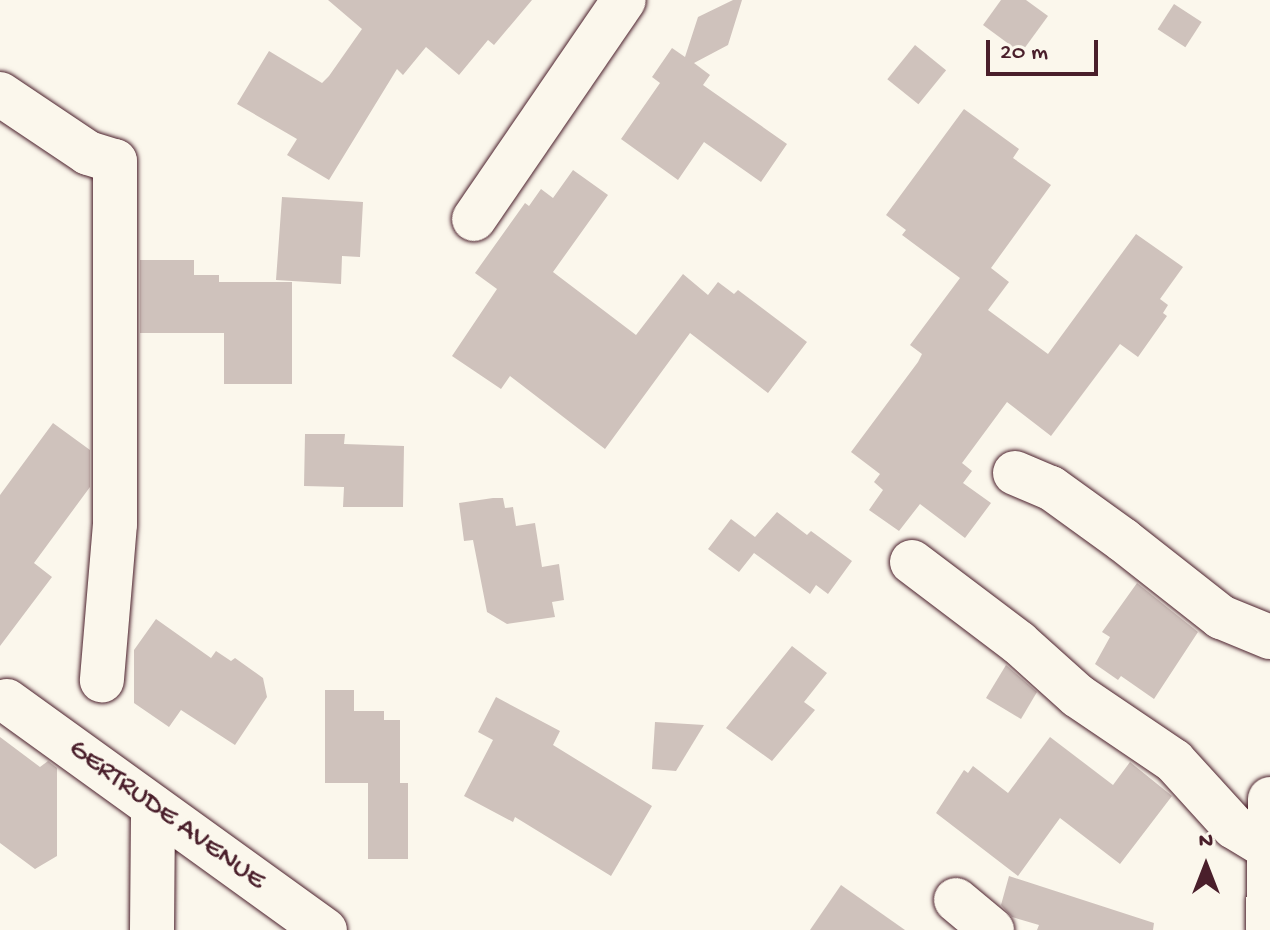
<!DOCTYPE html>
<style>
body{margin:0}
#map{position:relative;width:1270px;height:930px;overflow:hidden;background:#fbf7ec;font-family:"Gochi Hand",sans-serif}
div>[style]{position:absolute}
.building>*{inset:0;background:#cfc2bc;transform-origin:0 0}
.roads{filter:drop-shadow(0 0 2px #4a1f2b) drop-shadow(0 0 2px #4a1f2b)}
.minor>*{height:44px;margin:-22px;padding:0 22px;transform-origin:22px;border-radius:22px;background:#fbf7ec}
span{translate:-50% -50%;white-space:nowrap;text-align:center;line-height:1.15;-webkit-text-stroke:6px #fbf7ec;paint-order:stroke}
.street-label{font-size:28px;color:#4a1f2b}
.north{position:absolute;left:1166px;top:826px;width:80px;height:80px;-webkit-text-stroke:6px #fbf7ec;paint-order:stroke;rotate:0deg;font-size:22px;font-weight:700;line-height:32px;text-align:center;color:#4a1f2b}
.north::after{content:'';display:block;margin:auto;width:28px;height:36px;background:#4a1f2b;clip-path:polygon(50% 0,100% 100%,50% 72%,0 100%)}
.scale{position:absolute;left:986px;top:40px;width:112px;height:36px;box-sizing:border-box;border:4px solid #4a1f2b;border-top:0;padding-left:10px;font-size:24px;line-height:28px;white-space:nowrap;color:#4a1f2b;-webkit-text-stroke:6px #fbf7ec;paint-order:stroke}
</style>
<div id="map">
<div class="building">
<div style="clip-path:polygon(328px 0,532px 0,494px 45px,488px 40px,459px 75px,426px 47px,403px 75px,397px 69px,329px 180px,287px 155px,297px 139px,237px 104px,269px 51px,322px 83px,329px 76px,362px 29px)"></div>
<div style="clip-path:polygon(733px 0,742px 0,728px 45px,694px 63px,710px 75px,703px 85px,787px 144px,761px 182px,704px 142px,678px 180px,621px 139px,660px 83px,652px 77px,672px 48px,685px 57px,698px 17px)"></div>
<div style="clip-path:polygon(1001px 0,1026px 0,1048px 16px,1021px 53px,983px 25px)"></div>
<div style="left:1174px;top:4px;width:33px;height:30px;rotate:33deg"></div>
<div style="left:915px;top:45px;width:40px;height:44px;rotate:39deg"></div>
<div style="clip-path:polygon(964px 109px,1019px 149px,1013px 158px,1051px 185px,991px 268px,1009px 282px,988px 310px,1048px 354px,1136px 234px,1183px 267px,1160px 299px,1168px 305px,1163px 313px,1167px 316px,1138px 357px,1120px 344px,1051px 436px,1007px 402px,962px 463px,972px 471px,963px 483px,991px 503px,965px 538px,920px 504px,899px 531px,869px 510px,883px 490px,874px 482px,880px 474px,851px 452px,918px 362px,922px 354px,910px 345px,960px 278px,902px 235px,906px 230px,886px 215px)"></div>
<div style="clip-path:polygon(573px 170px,608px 195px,553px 272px,636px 335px,683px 274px,708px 295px,718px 282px,734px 294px,738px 290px,807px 342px,768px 393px,690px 333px,605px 449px,510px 376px,501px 389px,452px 356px,497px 289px,475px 273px,525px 203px,529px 206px,541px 189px,553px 198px)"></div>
<div style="clip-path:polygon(282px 197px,363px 202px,360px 257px,342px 256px,341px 284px,276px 280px)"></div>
<div style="clip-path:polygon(140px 260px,194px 260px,194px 275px,219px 275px,219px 282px,292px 282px,292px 384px,224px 384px,224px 333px,140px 333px)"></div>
<div style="clip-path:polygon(53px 423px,90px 450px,90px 487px,34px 563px,52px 577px,0 646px,0 495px)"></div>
<div style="clip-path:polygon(305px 434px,345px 434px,344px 444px,404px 446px,403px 507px,343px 507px,344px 487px,304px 486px)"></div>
<div style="clip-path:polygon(493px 498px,503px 498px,505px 508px,513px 507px,516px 526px,535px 523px,542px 567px,559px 564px,564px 600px,552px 602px,555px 617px,507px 624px,487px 612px,473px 540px,464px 541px,459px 503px)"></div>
<div style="clip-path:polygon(777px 512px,807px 535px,811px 531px,852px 561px,828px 594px,816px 585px,810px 594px,754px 553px,739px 572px,708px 549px,731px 519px,755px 537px)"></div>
<div style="clip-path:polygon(1137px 583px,1198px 632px,1154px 699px,1121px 676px,1118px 680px,1095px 664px,1110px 637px,1102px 632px)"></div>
<div style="clip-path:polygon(156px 619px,211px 658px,216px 651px,231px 661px,235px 658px,263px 678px,267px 697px,235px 745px,181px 710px,169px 727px,134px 703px,134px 650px)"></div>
<div style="clip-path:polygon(792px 646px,827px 673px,804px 702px,815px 710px,772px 761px,726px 728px)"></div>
<div style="clip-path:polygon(1006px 665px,1037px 692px,1021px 719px,986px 698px)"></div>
<div style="clip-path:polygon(325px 690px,354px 690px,354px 711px,384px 711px,384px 720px,400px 720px,400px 783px,408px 783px,408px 859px,368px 859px,368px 783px,325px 783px)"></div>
<div style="clip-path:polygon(496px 697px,560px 731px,553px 745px,652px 806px,611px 876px,515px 817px,513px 822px,464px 796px,493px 740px,478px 732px)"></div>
<div style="clip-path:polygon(655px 722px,704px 725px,676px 771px,652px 769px)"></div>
<div style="clip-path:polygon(0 737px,40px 767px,48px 761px,57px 768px,57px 856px,35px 869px,0 843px)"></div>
<div style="clip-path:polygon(1050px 737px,1113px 785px,1130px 762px,1172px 796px,1120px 864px,1060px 818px,1018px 876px,936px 813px,964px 770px,968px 773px,973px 766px,1008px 793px)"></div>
<div style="clip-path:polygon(1009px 876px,1154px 923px,1153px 930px,1037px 930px,1039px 925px,1012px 917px,1001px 905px)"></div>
<div style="clip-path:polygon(841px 885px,905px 930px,810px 930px)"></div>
</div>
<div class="roads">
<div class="minor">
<div style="left:0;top:94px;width:106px;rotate:33.8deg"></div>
<div style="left:88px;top:153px;width:28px;rotate:17deg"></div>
<div style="left:115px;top:161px;width:363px;rotate:90deg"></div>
<div style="left:115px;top:524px;width:157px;rotate:94.8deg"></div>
<div style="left:474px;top:219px;width:265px;rotate:-55.6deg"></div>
<div style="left:1015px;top:473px;width:39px;rotate:23deg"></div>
<div style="left:1051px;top:488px;width:89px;rotate:35.8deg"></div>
<div style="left:1123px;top:540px;width:125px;rotate:38.2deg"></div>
<div style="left:1221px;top:617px;width:53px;rotate:22.2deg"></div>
<div style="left:912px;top:562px;width:134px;rotate:37.1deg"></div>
<div style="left:1019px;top:643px;width:79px;rotate:41.9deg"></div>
<div style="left:1078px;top:696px;width:116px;rotate:34.1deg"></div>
<div style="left:1174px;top:761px;width:89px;rotate:47.7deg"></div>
<div style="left:1234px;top:827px;width:41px;rotate:31deg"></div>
<div style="left:7px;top:701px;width:392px;rotate:35.8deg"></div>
<div style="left:956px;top:900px;width:47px;rotate:39.8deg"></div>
<div style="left:152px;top:930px;width:123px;rotate:-89.5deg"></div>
<div style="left:1268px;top:930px;width:131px;rotate:-89.1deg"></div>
</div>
</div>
<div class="street-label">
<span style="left:166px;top:816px;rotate:36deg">GERTRUDE AVENUE</span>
</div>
<div class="north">N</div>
<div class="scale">20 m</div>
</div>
